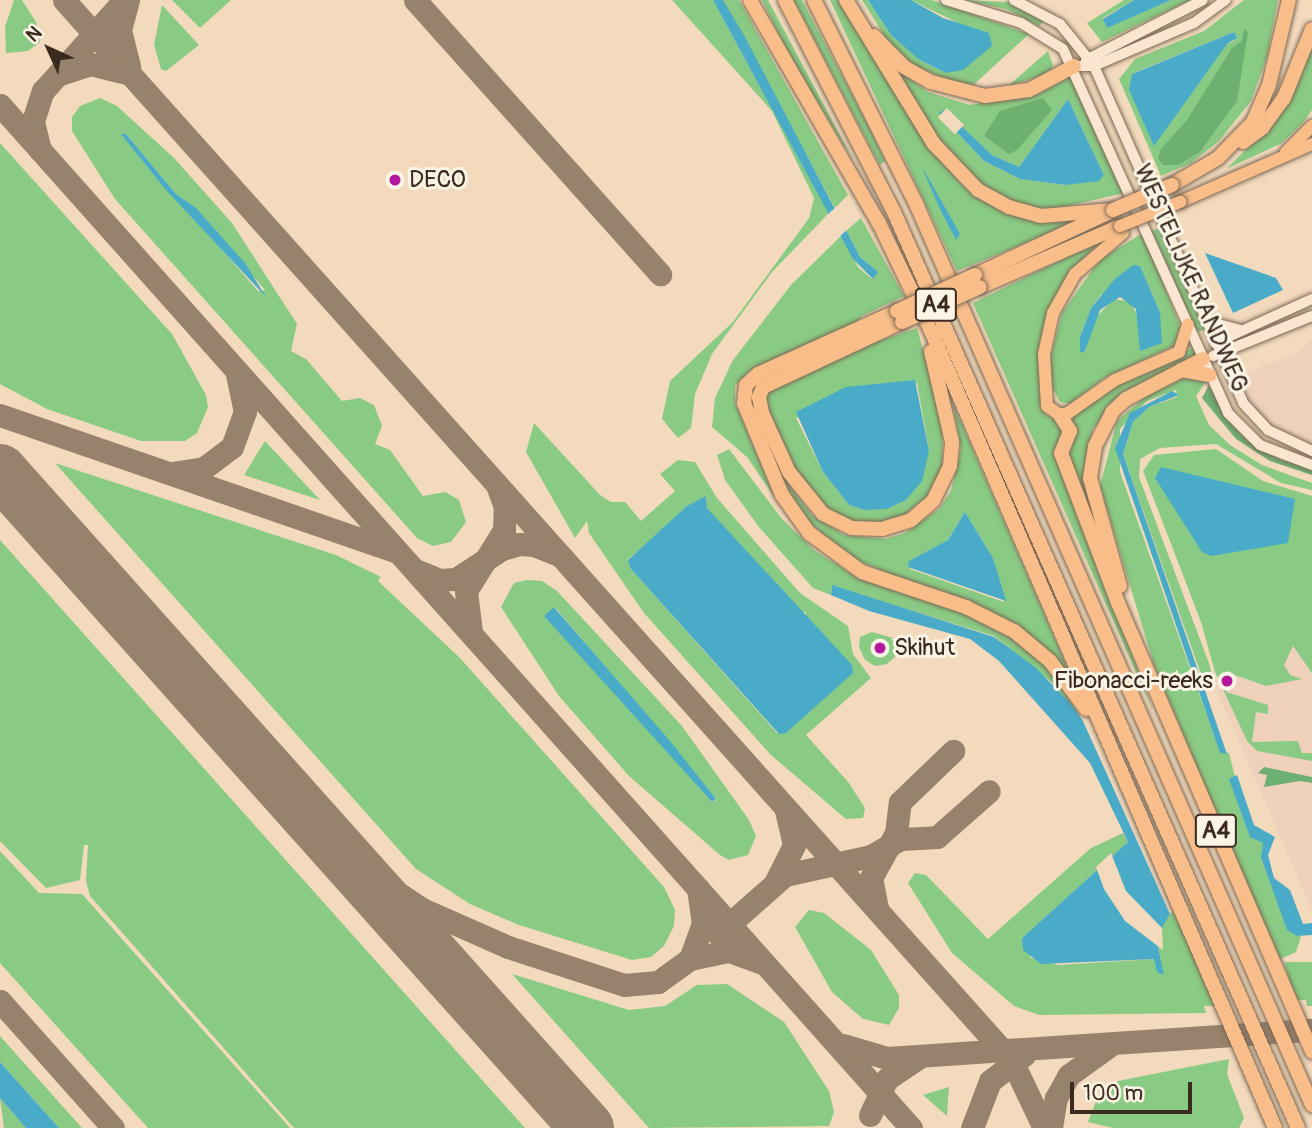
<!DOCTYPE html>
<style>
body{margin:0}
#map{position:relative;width:1312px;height:1128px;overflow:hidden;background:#f3dabc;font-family:Pangolin,sans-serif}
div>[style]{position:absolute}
.built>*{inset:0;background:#efd1bb}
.green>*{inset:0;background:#89cb84;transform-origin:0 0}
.forest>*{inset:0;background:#6eaf72}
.water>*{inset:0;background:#4aabc9}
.pier>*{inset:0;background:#f3dabc;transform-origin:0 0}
.taxiway>*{height:23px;margin:-11.5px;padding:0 11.5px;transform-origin:11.5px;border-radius:11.5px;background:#97826d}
.runway>*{height:54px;margin:-27px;padding:0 27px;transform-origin:27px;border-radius:27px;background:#97826d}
.roads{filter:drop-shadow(0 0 2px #7b6855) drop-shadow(0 0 2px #7b6855)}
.secondary>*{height:10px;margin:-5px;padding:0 5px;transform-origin:5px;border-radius:5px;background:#fce5d0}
.primary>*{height:12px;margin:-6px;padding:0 6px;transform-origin:6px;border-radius:6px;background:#f8bd89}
.highway>*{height:14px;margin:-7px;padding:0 7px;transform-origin:7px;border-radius:7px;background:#f8bd89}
.bridges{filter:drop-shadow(0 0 2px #7b6855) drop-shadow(0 0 2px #7b6855)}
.primary-bridge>*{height:12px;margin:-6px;padding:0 6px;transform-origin:6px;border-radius:6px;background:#f8bd89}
.highway-bridge>*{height:14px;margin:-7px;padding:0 7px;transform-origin:7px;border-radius:7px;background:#f8bd89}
.dots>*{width:19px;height:19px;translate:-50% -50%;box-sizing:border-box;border:4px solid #fcf5e5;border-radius:50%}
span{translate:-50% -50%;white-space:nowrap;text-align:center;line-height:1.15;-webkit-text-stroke:6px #fcf5e5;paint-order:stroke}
.shield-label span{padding:2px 5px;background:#fcf5e5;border:2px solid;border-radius:5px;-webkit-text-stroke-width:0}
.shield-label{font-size:23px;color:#3b2a1e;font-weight:700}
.poi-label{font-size:24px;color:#3b2a1e}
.left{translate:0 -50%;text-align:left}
.right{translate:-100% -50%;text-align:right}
.street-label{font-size:24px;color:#3b2a1e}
.north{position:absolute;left:14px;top:14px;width:70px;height:70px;-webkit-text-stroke:5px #fcf5e5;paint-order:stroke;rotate:315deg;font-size:19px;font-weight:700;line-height:28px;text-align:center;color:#3b2a1e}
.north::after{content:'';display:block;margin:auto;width:24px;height:32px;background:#3b2a1e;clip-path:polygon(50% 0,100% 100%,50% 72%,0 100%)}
.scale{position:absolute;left:1070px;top:1082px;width:122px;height:32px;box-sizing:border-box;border:4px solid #3b2a1e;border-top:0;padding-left:9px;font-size:21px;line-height:24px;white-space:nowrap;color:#3b2a1e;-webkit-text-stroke:5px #fcf5e5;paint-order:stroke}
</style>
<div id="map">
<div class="built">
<div style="clip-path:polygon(1312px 338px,1312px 444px,1286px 438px,1258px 415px,1237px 377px,1298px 352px)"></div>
<div style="clip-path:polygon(1312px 571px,1312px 910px,1214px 684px)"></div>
</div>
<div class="green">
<div style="clip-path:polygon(14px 0,22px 0,36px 22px,40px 42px,28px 51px,6px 53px,5px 27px)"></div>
<div style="clip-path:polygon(172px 0,231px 0,200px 28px)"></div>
<div style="clip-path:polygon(672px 0,713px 0,829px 213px,772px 272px,712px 354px,695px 394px,691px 428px,678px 438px,662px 419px,670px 381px,733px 322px,809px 218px,814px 198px,772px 111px)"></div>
<div style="clip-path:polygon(723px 0,739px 0,848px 195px,835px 208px)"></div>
<div style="clip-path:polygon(762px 0,768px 0,855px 163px,792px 61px)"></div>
<div style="clip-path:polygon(794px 0,802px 0,869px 127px,885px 161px,880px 165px)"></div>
<div style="clip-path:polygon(830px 0,840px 0,925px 142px,962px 185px,982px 200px,1086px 218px,957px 271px)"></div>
<div style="clip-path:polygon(862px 0,868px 0,891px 35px,918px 59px,946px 73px,960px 24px,911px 0,932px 0,1029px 34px,969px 89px,915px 66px,888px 41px)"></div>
<div style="clip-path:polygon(964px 0,1008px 2px,1045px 20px,1039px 26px,1006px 9px)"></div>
<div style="clip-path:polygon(1124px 0,1134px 0,1103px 18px,1107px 27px,1171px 0,1190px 0,1102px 42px,1087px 23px)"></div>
<div style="clip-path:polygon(evenodd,1244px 0,1278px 0,1267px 57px,1251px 101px,1219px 141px,1191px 163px,1161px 176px,1119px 79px,1135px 59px,1204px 31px,1244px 0,1234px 32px,1234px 41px,1227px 44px,1131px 74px,1234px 32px)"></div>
<div style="clip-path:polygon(162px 5px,199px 45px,166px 71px,161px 69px,154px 45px)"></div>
<div style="clip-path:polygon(1312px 47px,1312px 110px,1302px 124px,1282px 143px,1226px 169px,1260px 136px,1294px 90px)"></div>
<div style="clip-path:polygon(1048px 51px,1053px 65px,1049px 73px,1007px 87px)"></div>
<div style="clip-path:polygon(evenodd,890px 65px,928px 92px,970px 105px,1038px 94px,1074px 75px,1124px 193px,1055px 209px,1025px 207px,989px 192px,954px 164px,890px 65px,1068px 99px,1104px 175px,1065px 185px,1020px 179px,984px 161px,939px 113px,992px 155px,1019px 167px,1068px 99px)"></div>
<div style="clip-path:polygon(evenodd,100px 98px,117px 106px,174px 158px,232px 223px,297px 324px,291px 351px,306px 359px,342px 401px,360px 398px,374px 405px,382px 426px,375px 444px,390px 450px,423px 496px,445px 492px,459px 500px,466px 522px,451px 542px,433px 546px,417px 538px,115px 199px,72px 131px,72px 117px,80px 106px,100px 98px,121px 134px,126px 134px,176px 194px,194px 207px,265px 290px,258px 291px,121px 134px)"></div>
<div style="clip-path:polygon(0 143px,172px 334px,206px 395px,208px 407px,197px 433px,185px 441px,141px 441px,47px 409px,0 384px)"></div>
<div style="clip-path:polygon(861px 218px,904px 296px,862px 316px,857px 322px,749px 371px,735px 386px,735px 403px,775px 498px,747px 457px,712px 427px,715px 398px,733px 360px,791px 285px,841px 236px,858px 267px,872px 279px,877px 272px,860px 257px,846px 231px)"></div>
<div style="left:1159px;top:228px;width:111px;height:8px;rotate:66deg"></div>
<div style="clip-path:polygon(evenodd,1143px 233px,1180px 326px,1176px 345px,1104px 378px,1070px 404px,1060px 402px,1052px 387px,1050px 360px,1062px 313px,1100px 259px,1143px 233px,1140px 266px,1160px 312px,1137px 315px,1131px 302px,1114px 299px,1095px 318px,1085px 351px,1080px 337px,1091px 308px,1101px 295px,1140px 266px)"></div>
<div style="clip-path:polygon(1098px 242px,1060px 292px,1042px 396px,1046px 415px,1057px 421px,1063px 432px,1056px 446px,1153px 711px,973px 303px)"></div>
<div style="clip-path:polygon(evenodd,917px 328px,943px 422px,942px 473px,929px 495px,899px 519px,884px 523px,851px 522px,823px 505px,801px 483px,763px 406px,764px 393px,858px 348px,917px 328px,917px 383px,929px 451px,906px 500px,887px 509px,849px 505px,823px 472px,796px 418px,917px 383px)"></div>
<div style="clip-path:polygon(1193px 348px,1196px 355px,1118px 396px,1093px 429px,1085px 460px,1086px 477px,1101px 536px,1069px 454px,1077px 432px,1071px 414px,1121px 379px)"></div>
<div style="clip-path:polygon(1186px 377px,1207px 380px,1196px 396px,1209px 425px,1230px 445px,1262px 465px,1312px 483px,1312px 490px,1281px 483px,1216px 444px,1160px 448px,1140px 459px,1139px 477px,1210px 666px,1212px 677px,1203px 680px,1123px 454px,1133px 422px,1149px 407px,1177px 397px,1176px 390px,1147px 401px,1120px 429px,1120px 472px,1220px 752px,1229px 753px,1250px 836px,1263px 843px,1262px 854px,1297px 936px,1301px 936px,1296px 952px,1278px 960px,1154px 665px,1100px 486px,1117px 421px,1146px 396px)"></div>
<div style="clip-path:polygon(evenodd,953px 404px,1075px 685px,1056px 662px,908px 582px,850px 557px,805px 518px,779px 472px,812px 515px,844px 535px,885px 539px,905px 533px,939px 509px,951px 491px,961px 449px,953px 404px,965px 512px,993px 558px,1004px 602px,910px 569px,912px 560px,948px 540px,965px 512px)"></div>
<div style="clip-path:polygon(evenodd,534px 423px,600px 495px,611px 502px,625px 502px,641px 521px,675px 491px,660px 474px,678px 460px,695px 462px,717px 498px,800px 593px,848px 626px,853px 654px,871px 678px,806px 735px,849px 783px,865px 808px,863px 818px,846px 819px,771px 755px,644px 613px,589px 533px,587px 521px,575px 538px,526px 452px,534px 423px,706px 496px,707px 508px,799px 612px,806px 612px,778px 734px,630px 568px,628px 559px,706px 496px)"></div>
<div style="clip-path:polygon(265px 441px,320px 500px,244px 475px)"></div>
<div style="clip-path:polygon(729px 449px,782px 519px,814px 550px,859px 579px,958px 611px,1016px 641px,1050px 669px,1083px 721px,1051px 682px,994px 636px,832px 586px,831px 595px,813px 588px,759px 527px,725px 480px,717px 455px)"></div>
<div style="clip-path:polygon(1216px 449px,1263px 481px,1312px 496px,1312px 673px,1293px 646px,1284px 665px,1290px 675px,1302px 679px,1266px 686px,1229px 673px,1226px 692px,1268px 705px,1268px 714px,1256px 712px,1252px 742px,1298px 741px,1302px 753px,1312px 753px,1312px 761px,1257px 751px,1247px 741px,1215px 672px,1201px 622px,1143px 471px,1154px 455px)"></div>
<div style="clip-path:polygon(55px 463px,336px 555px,381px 577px,378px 581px,460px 658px,664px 887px,675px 910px,674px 926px,664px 946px,651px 957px,632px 960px,519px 925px,470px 904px,416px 869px)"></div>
<div style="clip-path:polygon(0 540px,525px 1128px,294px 1128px,90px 896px,86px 881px,88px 845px,84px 845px,80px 880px,46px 888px,0 841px)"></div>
<div style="clip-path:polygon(evenodd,527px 580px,542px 581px,557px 591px,682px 726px,749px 820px,756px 836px,748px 855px,729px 860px,720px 855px,629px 776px,559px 696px,501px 607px,514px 583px,527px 580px,555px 607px,716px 799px,716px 800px,712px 802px,545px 615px,555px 607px)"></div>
<div style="clip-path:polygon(872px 632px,910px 643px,887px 664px,875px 666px,865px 660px,859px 647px,860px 637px)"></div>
<div style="clip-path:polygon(1123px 833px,1128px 842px,1022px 938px,1031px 958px,1058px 965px,1154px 959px,1163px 972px,1156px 938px,1157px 929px,1173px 911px,1217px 1006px,1204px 1006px,1206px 1013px,1039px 1015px,1014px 1006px,952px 953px,908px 883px,915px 873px,926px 875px,988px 939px,1091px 848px)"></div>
<div style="clip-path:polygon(0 851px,39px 893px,82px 894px,290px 1128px,148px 1128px,0 963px)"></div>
<div style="clip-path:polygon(809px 910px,824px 913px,871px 950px,899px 995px,899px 1008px,889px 1025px,863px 1019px,832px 992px,795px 927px)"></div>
<div style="clip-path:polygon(1284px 962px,1312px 962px,1312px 1006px,1307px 1006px,1306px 1000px,1295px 1000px)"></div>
<div style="clip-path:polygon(512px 974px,629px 1010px,665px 1006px,697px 985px,727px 984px,784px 1022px,829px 1091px,834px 1112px,829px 1126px,649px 1128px)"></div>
<div style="clip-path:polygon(0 1036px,82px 1128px,59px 1128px,0 1062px)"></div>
<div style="clip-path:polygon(1229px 1059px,1227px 1074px,1244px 1118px,1239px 1128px,1113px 1128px,1088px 1122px,1098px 1096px,1118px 1081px)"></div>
<div style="clip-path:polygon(949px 1087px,947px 1116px,923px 1095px)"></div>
<div style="clip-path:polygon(0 1098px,26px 1128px,4px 1128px)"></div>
</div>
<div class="forest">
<div style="clip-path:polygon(1244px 29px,1248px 32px,1237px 101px,1200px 152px,1178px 165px,1163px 165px,1158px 158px,1161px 149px,1187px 120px,1232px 48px,1242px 41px)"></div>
<div style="clip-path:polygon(1043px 98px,1052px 110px,1017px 150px,1009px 154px,984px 136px,1000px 111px)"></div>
<div style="clip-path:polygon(1209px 385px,1226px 419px,1248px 441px,1281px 460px,1312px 469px,1312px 475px,1270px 461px,1236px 439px,1202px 398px)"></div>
<div style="clip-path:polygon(1264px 767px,1312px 777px,1312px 783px,1300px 781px,1264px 787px,1267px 775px,1258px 773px)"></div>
</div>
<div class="water">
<div style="clip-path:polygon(713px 0,723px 0,745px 37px,860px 257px,878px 272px,873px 279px,853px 259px)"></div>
<div style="clip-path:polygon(868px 0,911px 0,943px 18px,989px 33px,992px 46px,963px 70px,946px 73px,918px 59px,891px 35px)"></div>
<div style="clip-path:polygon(1134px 0,1171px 0,1107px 28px,1103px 19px)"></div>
<div style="clip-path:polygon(1234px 32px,1237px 38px,1227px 44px,1154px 146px,1129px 90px,1132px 74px)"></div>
<div style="clip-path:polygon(1068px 99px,1104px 175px,1099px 181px,1065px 185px,1020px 179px,984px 161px,939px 113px,944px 110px,992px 155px,1019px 167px)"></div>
<div style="clip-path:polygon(121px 134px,126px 134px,176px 194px,196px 208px,245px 263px,266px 297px,166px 190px)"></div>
<div style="clip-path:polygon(921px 165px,960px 234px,956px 240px,940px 209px)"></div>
<div style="clip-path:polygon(1205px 253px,1276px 278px,1283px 290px,1233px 313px)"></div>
<div style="clip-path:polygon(1133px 265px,1140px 266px,1160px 312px,1162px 343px,1140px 351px,1136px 309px,1120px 297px,1100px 310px,1085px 351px,1080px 353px,1080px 337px,1091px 308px,1115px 279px)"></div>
<div style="clip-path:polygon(915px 380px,929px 451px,922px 481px,906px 500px,887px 509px,865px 510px,849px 505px,823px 472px,796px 412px,846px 387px)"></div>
<div style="clip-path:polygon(1172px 391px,1179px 395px,1149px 407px,1133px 422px,1123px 454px,1227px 754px,1220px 753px,1115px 448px,1130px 413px)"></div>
<div style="clip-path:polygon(1161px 467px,1295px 499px,1288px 543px,1211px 556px,1202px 552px,1155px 478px)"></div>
<div style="clip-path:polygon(706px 496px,707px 508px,852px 665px,853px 673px,786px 733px,779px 734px,630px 568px,628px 560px,687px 506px)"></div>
<div style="clip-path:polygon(965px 512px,993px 558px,1006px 601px,908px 567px,909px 561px,948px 540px)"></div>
<div style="clip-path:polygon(832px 585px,994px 637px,1035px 667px,1071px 704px,1083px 721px,1170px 914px,1156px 938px,1164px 975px,1157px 972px,1154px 959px,1041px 964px,1023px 950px,1022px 938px,1128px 842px,1090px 763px,999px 661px,970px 639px,869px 611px,831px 595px)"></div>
<div style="clip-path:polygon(554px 607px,670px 741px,716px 799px,712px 802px,544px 616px)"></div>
<div style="clip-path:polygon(1237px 775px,1254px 825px,1275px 837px,1268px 855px,1274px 878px,1290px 890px,1303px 924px,1312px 923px,1312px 935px,1297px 936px,1287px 930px,1261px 857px,1263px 843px,1250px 837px,1229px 779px)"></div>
<div style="clip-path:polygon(0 1062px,59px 1128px,26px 1128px,0 1098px)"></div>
</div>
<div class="pier">
<div style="left:947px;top:108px;width:24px;height:13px;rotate:45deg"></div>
<div style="clip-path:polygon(837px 206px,849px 228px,838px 238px,826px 216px)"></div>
<div style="clip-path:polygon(1111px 853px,1126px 891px,1162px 928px,1163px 950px,1125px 921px,1104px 889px,1096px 867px)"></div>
</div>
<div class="taxiway">
<div style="left:64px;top:0;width:1423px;rotate:48.22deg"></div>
<div style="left:1012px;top:1061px;width:74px;rotate:64.5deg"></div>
<div style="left:128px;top:0;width:31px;rotate:105deg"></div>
<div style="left:120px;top:30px;width:38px;rotate:76deg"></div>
<div style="left:415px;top:0;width:368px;rotate:48.2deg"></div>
<div style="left:60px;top:74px;width:32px;rotate:-18deg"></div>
<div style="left:90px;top:64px;width:38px;rotate:14deg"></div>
<div style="left:0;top:105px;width:1370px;rotate:48.31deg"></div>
<div style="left:40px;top:150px;width:30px;rotate:-104deg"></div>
<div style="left:33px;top:121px;width:32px;rotate:-72deg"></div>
<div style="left:43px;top:91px;width:122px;rotate:-48.3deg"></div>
<div style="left:0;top:415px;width:417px;rotate:19deg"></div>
<div style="left:172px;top:473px;width:32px;rotate:-9deg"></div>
<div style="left:204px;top:468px;width:35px;rotate:-37deg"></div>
<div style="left:232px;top:447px;width:37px;rotate:-70deg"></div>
<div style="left:245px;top:412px;width:38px;rotate:-102deg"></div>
<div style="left:415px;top:570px;width:27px;rotate:22deg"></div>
<div style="left:440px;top:580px;width:16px;rotate:-4deg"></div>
<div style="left:456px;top:579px;width:55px;rotate:-33.1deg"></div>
<div style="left:502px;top:549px;width:18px;rotate:-16deg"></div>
<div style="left:519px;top:544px;width:15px;rotate:4deg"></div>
<div style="left:534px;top:545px;width:27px;rotate:22deg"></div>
<div style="left:471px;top:632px;width:41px;rotate:-97deg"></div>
<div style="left:466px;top:591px;width:72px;rotate:-58.1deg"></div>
<div style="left:504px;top:530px;width:23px;rotate:-88deg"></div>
<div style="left:505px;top:507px;width:20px;rotate:-110deg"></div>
<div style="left:307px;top:814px;width:106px;rotate:41.9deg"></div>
<div style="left:386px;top:885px;width:43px;rotate:33.7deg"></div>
<div style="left:422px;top:909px;width:94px;rotate:23.8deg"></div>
<div style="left:508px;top:947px;width:122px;rotate:18.1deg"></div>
<div style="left:624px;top:985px;width:34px;rotate:-5deg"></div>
<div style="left:658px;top:982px;width:39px;rotate:-36deg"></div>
<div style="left:690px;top:959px;width:37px;rotate:-70deg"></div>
<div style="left:703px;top:924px;width:36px;rotate:-98deg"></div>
<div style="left:776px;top:881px;width:40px;rotate:-63.4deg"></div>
<div style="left:794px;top:845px;width:36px;rotate:-103deg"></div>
<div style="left:877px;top:908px;width:31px;rotate:-101deg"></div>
<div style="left:871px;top:878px;width:51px;rotate:-60.9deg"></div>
<div style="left:896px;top:833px;width:31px;rotate:-83deg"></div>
<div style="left:900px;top:802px;width:74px;rotate:-43.9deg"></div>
<div style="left:718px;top:934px;width:89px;rotate:-41.4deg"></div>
<div style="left:785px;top:875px;width:88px;rotate:-12.5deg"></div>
<div style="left:871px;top:856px;width:34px;rotate:-30deg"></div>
<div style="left:901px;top:839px;width:36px;rotate:-3deg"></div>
<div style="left:937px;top:837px;width:69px;rotate:-41.5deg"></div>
<div style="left:690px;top:959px;width:40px;rotate:-12deg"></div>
<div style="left:729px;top:951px;width:33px;rotate:20deg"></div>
<div style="left:0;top:1001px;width:170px;rotate:48.3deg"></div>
<div style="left:843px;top:1045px;width:46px;rotate:16.5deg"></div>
<div style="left:887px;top:1058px;width:426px;rotate:-3.8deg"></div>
<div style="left:870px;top:1115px;width:40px;rotate:-65deg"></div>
<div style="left:887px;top:1079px;width:37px;rotate:-34deg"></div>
<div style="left:972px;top:1128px;width:50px;rotate:-69deg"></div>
<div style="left:990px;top:1081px;width:43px;rotate:-37.4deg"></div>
<div style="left:1051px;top:1128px;width:30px;rotate:-81deg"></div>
<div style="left:1056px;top:1098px;width:26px;rotate:-61deg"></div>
<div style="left:1069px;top:1075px;width:48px;rotate:-35.7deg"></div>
</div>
<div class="runway">
<div style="left:0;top:471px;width:881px;rotate:48.22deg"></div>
</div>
<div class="roads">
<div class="secondary">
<div style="left:946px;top:0;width:78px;rotate:17deg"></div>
<div style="left:1021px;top:23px;width:49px;rotate:31.8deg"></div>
<div style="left:1063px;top:49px;width:400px;rotate:65.6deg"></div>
<div style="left:1228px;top:413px;width:45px;rotate:45deg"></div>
<div style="left:1260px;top:445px;width:56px;rotate:21deg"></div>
<div style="left:1014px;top:0;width:52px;rotate:27.6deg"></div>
<div style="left:1060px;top:24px;width:54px;rotate:51deg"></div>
<div style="left:1094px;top:66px;width:368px;rotate:66.1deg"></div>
<div style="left:1243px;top:403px;width:37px;rotate:47deg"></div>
<div style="left:1268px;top:430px;width:49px;rotate:25.5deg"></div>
<div style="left:1086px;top:60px;width:131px;rotate:-27.1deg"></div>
<div style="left:1074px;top:66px;width:20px"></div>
<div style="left:1094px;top:66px;width:109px;rotate:-23.3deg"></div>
<div style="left:1194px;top:23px;width:39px;rotate:-36deg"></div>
<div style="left:1207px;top:321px;width:34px;rotate:15deg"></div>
<div style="left:1215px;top:343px;width:107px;rotate:-24.4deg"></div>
<div style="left:1213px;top:356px;width:107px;rotate:-22deg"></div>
</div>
<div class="primary">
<div style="left:1286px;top:152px;width:37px;rotate:-45deg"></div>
<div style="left:1180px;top:202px;width:144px;rotate:-23.7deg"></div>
<div style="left:1123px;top:233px;width:63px;rotate:139.5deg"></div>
<div style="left:1075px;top:274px;width:45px;rotate:119.4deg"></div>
<div style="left:1053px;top:313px;width:42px;rotate:102.4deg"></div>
<div style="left:1044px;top:354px;width:52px;rotate:86.7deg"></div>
<div style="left:1047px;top:406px;width:16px;rotate:35deg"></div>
<div style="left:1060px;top:415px;width:8px;rotate:-14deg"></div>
<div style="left:1068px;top:413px;width:57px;rotate:-35.1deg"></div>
<div style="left:1115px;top:380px;width:70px;rotate:-23.6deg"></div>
<div style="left:1179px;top:352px;width:29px;rotate:-72deg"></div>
</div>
<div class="highway">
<div style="left:750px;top:0;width:258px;rotate:60deg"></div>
<div style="left:879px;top:223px;width:122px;rotate:64.3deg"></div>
<div style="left:932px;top:333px;width:866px;rotate:66.66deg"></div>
<div style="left:785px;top:0;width:238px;rotate:62.8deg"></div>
<div style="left:894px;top:212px;width:1001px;rotate:66.2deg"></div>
<div style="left:814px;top:0;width:230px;rotate:63.4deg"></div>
<div style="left:917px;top:206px;width:982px;rotate:66.28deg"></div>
<div style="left:846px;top:0;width:169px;rotate:58.6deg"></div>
<div style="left:934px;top:144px;width:64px;rotate:46.3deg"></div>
<div style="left:978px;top:190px;width:35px;rotate:29deg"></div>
<div style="left:1009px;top:207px;width:33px;rotate:16deg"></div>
<div style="left:1041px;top:216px;width:72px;rotate:-4.8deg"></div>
<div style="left:874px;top:36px;width:43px;rotate:45.9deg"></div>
<div style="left:904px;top:67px;width:31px;rotate:29deg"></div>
<div style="left:931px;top:82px;width:56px;rotate:14.5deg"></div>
<div style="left:985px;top:96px;width:44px;rotate:-7.8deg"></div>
<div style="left:1029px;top:90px;width:51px;rotate:-28.1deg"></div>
<div style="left:1243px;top:142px;width:24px;rotate:-36deg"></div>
<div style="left:1262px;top:128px;width:37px;rotate:-54deg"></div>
<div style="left:1284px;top:98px;width:74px;rotate:-67.9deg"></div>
<div style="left:1172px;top:185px;width:53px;rotate:-30.4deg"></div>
<div style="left:1218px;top:158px;width:50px;rotate:-45.8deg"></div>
<div style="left:1253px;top:122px;width:40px;rotate:-66.6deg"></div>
<div style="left:1269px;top:85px;width:87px;rotate:-76.8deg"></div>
<div style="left:975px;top:275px;width:149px;rotate:-25deg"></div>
<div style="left:980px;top:287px;width:153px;rotate:-23.5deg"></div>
<div style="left:897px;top:311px;width:153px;rotate:155.6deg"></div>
<div style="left:758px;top:374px;width:16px;rotate:137deg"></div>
<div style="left:746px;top:385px;width:18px;rotate:96deg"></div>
<div style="left:744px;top:403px;width:100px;rotate:67.6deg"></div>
<div style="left:782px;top:495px;width:47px;rotate:54.6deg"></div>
<div style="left:809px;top:533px;width:66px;rotate:36.3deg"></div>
<div style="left:862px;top:572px;width:110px;rotate:18.6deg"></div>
<div style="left:966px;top:607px;width:54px;rotate:26.6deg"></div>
<div style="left:1014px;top:631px;width:47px;rotate:39.8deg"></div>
<div style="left:1050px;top:661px;width:60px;rotate:53.1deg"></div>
<div style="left:902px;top:322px;width:153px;rotate:154.9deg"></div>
<div style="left:763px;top:387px;width:11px;rotate:112deg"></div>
<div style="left:759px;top:397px;width:16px;rotate:79deg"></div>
<div style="left:762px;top:413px;width:65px;rotate:65.4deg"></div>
<div style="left:789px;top:472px;width:54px;rotate:51deg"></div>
<div style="left:823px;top:514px;width:32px;rotate:26deg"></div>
<div style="left:852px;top:528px;width:30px;rotate:2deg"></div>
<div style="left:882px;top:529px;width:30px;rotate:-17deg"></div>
<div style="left:911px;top:520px;width:29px;rotate:-41deg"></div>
<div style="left:933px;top:501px;width:39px;rotate:-64deg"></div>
<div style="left:950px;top:466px;width:24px;rotate:-85deg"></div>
<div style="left:952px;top:442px;width:93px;rotate:-103deg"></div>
<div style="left:1181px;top:370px;width:29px;rotate:10deg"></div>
<div style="left:1060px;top:415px;width:19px;rotate:58deg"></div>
<div style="left:1070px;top:431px;width:24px;rotate:112deg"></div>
<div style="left:1061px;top:453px;width:160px;rotate:69.2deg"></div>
<div style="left:1118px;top:603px;width:489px;rotate:66.6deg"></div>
<div style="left:1120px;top:586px;width:112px;rotate:-105.5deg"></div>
<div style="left:1090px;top:478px;width:32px;rotate:-81deg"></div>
<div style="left:1095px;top:446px;width:38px;rotate:-63deg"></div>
<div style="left:1112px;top:412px;width:19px;rotate:-43deg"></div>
<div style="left:1126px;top:399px;width:87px;rotate:-27.5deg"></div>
</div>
</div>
<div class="bridges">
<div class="primary-bridge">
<div style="left:1120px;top:226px;width:65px;rotate:-21.8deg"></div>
</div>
<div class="highway-bridge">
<div style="left:1113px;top:210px;width:64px;rotate:-23deg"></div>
<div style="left:897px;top:311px;width:86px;rotate:-24.8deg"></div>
<div style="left:902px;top:322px;width:85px;rotate:-24.2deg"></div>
</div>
</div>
<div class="dots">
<div style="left:395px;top:180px;background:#b5179e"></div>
<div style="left:880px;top:648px;background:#b5179e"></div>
<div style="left:1227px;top:681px;background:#b5179e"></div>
</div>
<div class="shield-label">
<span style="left:936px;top:305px">A4</span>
<span style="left:1216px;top:831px">A4</span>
</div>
<div class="poi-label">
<span class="left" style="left:409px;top:180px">DECO</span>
<span class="left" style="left:894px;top:648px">Skihut</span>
<span class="right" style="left:1213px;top:681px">Fibonacci-reeks</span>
</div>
<div class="street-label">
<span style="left:1191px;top:278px;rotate:66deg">WESTELIJKE RANDWEG</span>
</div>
<div class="north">N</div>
<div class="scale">100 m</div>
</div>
